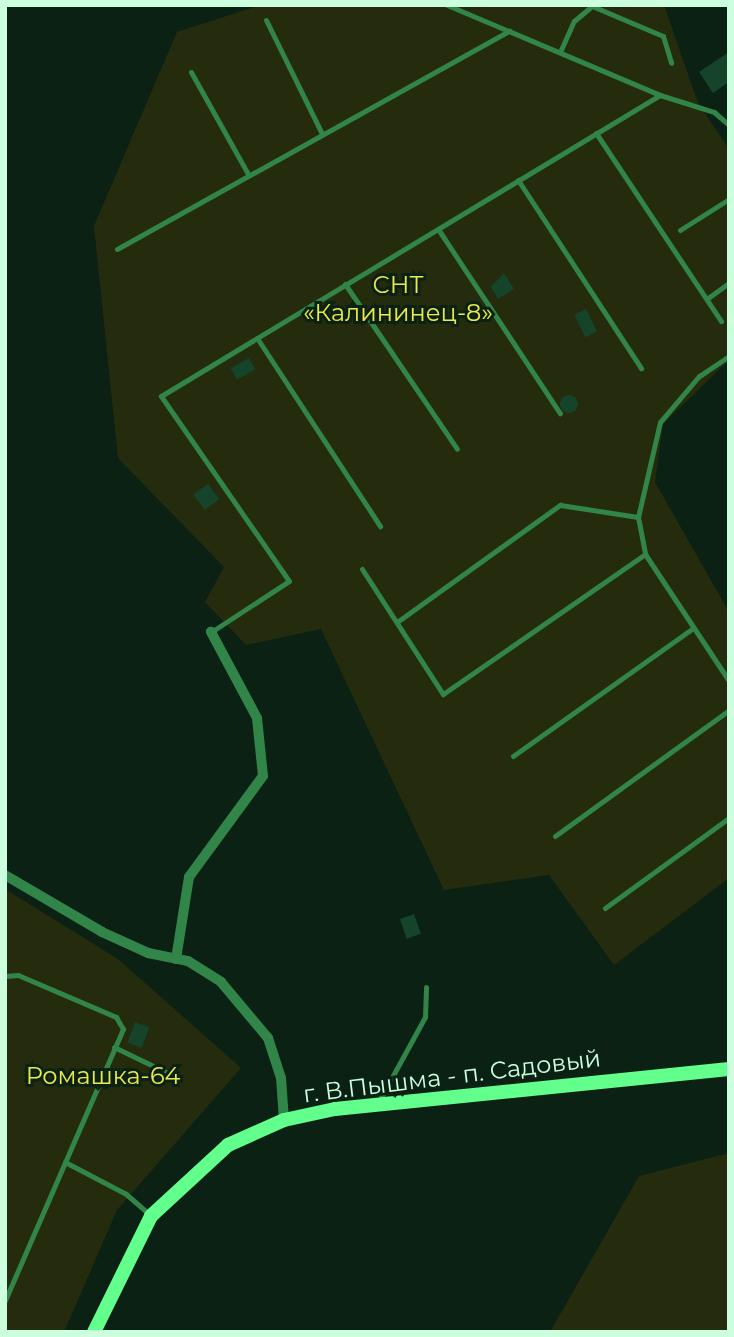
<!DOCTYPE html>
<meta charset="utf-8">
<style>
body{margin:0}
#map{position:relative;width:734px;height:1337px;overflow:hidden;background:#0b2114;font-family:Montserrat,sans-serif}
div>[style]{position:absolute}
.green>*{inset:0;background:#252c0d}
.building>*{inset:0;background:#15442a;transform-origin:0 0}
.round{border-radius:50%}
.service>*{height:5px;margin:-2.5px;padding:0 2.5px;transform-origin:2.5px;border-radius:2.5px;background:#318549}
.minor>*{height:10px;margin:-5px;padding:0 5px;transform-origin:5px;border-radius:5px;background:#318549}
.secondary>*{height:14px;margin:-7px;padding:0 7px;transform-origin:7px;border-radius:7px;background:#62ff8c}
span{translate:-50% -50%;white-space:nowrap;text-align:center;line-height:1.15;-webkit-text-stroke:6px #0b2114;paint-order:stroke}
.park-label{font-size:24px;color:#eae94c}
.street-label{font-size:24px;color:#cbffde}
.frame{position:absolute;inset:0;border:7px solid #cbffde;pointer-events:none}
</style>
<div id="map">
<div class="green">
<div style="clip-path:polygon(261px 5px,664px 5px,698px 103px,729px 149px,729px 360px,663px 424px,655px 482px,729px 612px,729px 878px,614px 965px,549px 875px,444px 890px,321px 629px,246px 645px,205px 602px,224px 567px,118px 458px,94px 226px,177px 32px)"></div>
<div style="clip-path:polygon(5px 889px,118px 959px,241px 1068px,117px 1210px,64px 1332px,5px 1332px)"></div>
<div style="clip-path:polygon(729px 1153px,729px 1332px,550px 1332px,639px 1176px)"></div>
</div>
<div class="building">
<div style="clip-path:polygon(729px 52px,729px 82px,713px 93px,699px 72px)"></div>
<div style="clip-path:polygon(504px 273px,514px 289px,498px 299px,491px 287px)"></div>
<div style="left:586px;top:309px;width:25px;height:13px;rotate:64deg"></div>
<div style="left:249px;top:358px;width:13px;height:21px;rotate:61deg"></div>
<div class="round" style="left:560px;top:395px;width:18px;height:18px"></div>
<div style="left:208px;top:484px;width:19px;height:18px;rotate:54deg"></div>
<div style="left:414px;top:914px;width:21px;height:15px;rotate:71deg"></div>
<div style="left:135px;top:1022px;width:15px;height:22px;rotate:20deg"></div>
</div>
<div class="service">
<div style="left:447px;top:5px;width:231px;rotate:22.9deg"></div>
<div style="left:266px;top:20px;width:125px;rotate:63.8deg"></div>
<div style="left:560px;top:52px;width:34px;rotate:-66deg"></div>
<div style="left:574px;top:21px;width:23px;rotate:-40deg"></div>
<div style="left:592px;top:6px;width:77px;rotate:22.9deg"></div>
<div style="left:663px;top:36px;width:28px;rotate:73deg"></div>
<div style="left:191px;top:72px;width:117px;rotate:60.8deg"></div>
<div style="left:596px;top:133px;width:226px;rotate:56.4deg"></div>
<div style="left:518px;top:180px;width:225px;rotate:56.8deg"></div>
<div style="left:438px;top:229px;width:221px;rotate:56.5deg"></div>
<div style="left:680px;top:230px;width:58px;rotate:-32.3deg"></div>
<div style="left:117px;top:249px;width:449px;rotate:-29.1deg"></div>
<div style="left:345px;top:284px;width:199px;rotate:55.8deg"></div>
<div style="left:708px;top:298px;width:26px;rotate:-36deg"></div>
<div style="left:257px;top:338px;width:225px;rotate:56.8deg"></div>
<div style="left:729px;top:356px;width:36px;rotate:146deg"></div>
<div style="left:699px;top:376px;width:60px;rotate:130.3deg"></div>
<div style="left:660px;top:422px;width:98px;rotate:103deg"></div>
<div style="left:638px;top:517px;width:38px;rotate:79deg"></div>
<div style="left:645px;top:554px;width:152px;rotate:56.5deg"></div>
<div style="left:362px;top:569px;width:149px;rotate:57.1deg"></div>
<div style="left:443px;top:694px;width:246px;rotate:-34.7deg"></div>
<div style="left:397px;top:622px;width:201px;rotate:-35.7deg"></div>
<div style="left:560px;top:505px;width:79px;rotate:8.7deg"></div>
<div style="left:211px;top:632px;width:93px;rotate:-33.2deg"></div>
<div style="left:289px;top:581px;width:225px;rotate:-124.7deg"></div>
<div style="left:161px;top:396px;width:583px;rotate:-31.1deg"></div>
<div style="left:660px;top:95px;width:57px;rotate:17.5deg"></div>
<div style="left:714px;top:112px;width:20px;rotate:41deg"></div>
<div style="left:513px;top:756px;width:221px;rotate:-35.4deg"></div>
<div style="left:555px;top:836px;width:215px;rotate:-35.9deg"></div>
<div style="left:605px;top:908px;width:153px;rotate:-36deg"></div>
<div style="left:5px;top:976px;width:13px;rotate:-4deg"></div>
<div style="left:18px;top:975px;width:107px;rotate:23.2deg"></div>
<div style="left:116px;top:1017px;width:14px;rotate:60deg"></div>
<div style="left:123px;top:1029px;width:296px;rotate:113.5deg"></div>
<div style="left:114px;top:1047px;width:69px;rotate:25.8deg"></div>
<div style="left:379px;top:1101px;width:96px;rotate:-61.3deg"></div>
<div style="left:425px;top:1017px;width:30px;rotate:-88deg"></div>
<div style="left:65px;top:1162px;width:69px;rotate:27.7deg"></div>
<div style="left:126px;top:1194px;width:33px;rotate:41deg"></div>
</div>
<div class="minor">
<div style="left:5px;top:875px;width:113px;rotate:30.4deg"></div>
<div style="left:102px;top:932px;width:51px;rotate:24.5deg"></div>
<div style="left:148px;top:953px;width:41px;rotate:11.3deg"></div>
<div style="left:188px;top:961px;width:39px;rotate:32deg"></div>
<div style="left:221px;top:982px;width:73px;rotate:50deg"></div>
<div style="left:268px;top:1038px;width:42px;rotate:72deg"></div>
<div style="left:281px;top:1078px;width:42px;rotate:85.9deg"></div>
<div style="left:176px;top:959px;width:83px;rotate:-81deg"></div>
<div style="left:189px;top:877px;width:125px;rotate:-53.8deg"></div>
<div style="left:263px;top:776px;width:58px;rotate:-95.9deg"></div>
<div style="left:257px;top:718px;width:98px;rotate:-118.1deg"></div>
</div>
<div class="secondary">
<div style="left:94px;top:1332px;width:129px;rotate:-63.8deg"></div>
<div style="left:151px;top:1216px;width:105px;rotate:-42.7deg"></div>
<div style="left:228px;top:1145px;width:61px;rotate:-24.1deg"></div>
<div style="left:284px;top:1120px;width:52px;rotate:-12.2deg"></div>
<div style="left:335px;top:1109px;width:396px;rotate:-5.8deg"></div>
</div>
<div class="park-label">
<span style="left:398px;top:299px">СНТ<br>«Калининец-8»</span>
<span style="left:103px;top:1076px">Ромашка-64</span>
</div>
<div class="street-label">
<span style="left:452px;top:1076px;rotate:-7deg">г. В.Пышма - п. Садовый</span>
</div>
<div class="frame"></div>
</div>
